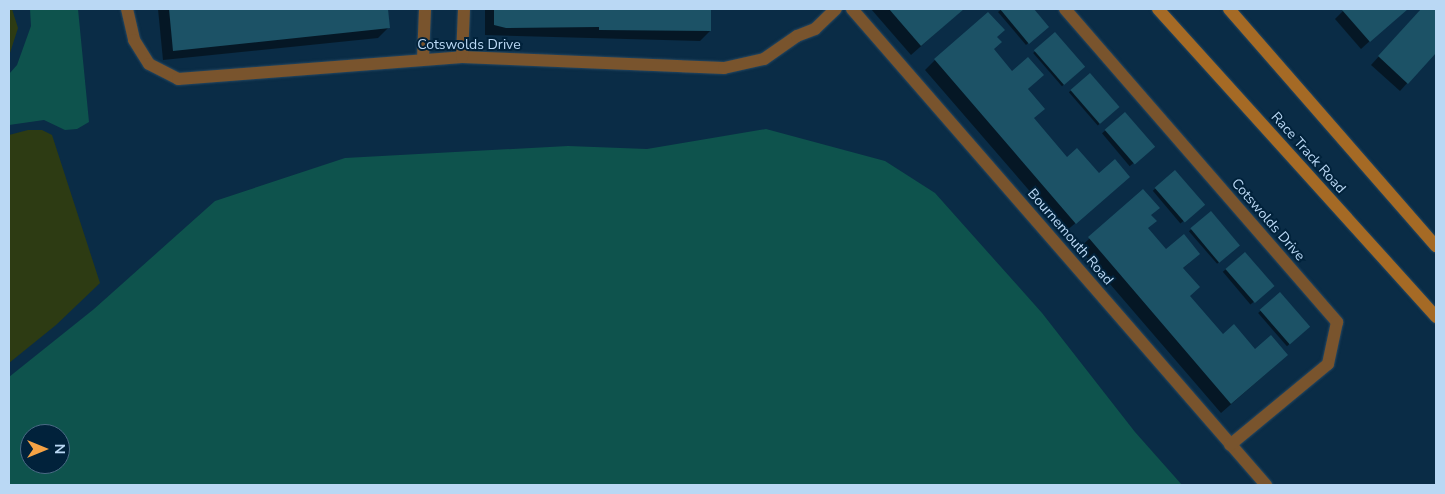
<!DOCTYPE html>
<style>
body{margin:0}
#map{position:relative;width:1445px;height:494px;overflow:hidden;background:#0a2c46;font-family:"Nunito Sans",sans-serif}
div>[style]{position:absolute}
.green>*{inset:0;background:#2d3b13}
.water>*{inset:0;background:#0e534d}
.shadow>*{inset:0;background:#0007;transform-origin:0 0}
.building>*{inset:0;background:#1c5266;transform-origin:0 0}
.roads{filter:drop-shadow(0 0 1px #264862) drop-shadow(0 0 1px #264862)}
.minor>*{height:12px;margin:-6px;padding:0 6px;transform-origin:6px;border-radius:6px;background:#79542d}
.secondary>*{height:12px;margin:-6px;padding:0 6px;transform-origin:6px;border-radius:6px;background:#a56a25}
span{translate:-50% -50%;white-space:nowrap;text-align:center;line-height:1.15;-webkit-text-stroke:4px #01223b;paint-order:stroke}
.street-label{font-size:14px;color:#bad8f4}
.frame{position:absolute;inset:0;border:10px solid #bad8f4;pointer-events:none}
.north{position:absolute;left:20px;top:424px;width:50px;height:50px;box-sizing:border-box;background:#01223b;border:1px solid #4b6b85;border-radius:50%;rotate:90deg;font-size:14px;font-weight:700;line-height:20px;text-align:center;color:#bad8f4}
.north::after{content:'';display:block;margin:auto;width:18px;height:22px;background:#f5a345;clip-path:polygon(50% 0,100% 100%,50% 72%,0 100%)}
</style>
<div id="map">
<div class="green">
<div style="clip-path:polygon(9px 9px,12px 9px,18px 28px,9px 56px)"></div>
<div style="clip-path:polygon(28px 130px,42px 130px,52px 135px,100px 283px,56px 325px,9px 363px,9px 135px)"></div>
</div>
<div class="water">
<div style="clip-path:polygon(30px 9px,78px 9px,89px 122px,77px 129px,65px 130px,44px 120px,9px 125px,9px 74px,17px 65px,31px 26px)"></div>
<div style="clip-path:polygon(evenodd,766px 129px,885px 161px,935px 193px,1042px 313px,1135px 432px,1182px 485px,9px 485px,9px 377px,94px 309px,215px 201px,345px 158px,568px 146px,647px 149px,766px 129px,30px 434px,60px 434px,60px 464px,30px 464px,30px 434px)"></div>
</div>
<div class="shadow">
<div style="clip-path:polygon(158px 9px,386px 9px,388px 28px,378px 38px,163px 60px)"></div>
<div style="clip-path:polygon(485px 9px,710px 9px,710px 31px,700px 41px,485px 35px)"></div>
<div style="clip-path:polygon(871px 9px,963px 9px,911px 55px)"></div>
<div style="clip-path:polygon(1002px 9px,1033px 9px,1047px 27px,1026px 45px,998px 12px)"></div>
<div style="clip-path:polygon(1345px 9px,1405px 9px,1361px 49px,1335px 19px)"></div>
<div style="clip-path:polygon(1422px 9px,1436px 9px,1436px 51px,1400px 91px,1371px 65px)"></div>
<div style="left:1055px;top:34px;width:44px;height:29px;rotate:49deg"></div>
<div style="clip-path:polygon(996px 37px,993px 49px,1012px 73px,1042px 75px,1027px 90px,1033px 119px,1067px 159px,1119px 186px,1065px 232px,925px 70px,935px 60px)"></div>
<div style="left:1090px;top:74px;width:44px;height:28px;rotate:49deg"></div>
<div style="left:1125px;top:114px;width:43px;height:30px;rotate:50deg"></div>
<div style="left:1175px;top:172px;width:43px;height:29px;rotate:50deg"></div>
<div style="clip-path:polygon(1143px 191px,1150px 216px,1147px 228px,1166px 251px,1189px 263px,1182px 269px,1189px 297px,1223px 335px,1276px 365px,1221px 413px,1079px 248px)"></div>
<div style="left:1210px;top:213px;width:43px;height:28px;rotate:49deg"></div>
<div style="left:1245px;top:253px;width:43px;height:29px;rotate:50deg"></div>
<div style="left:1280px;top:294px;width:44px;height:29px;rotate:49deg"></div>
</div>
<div class="building">
<div style="clip-path:polygon(169px 9px,388px 9px,390px 28px,173px 51px)"></div>
<div style="clip-path:polygon(494px 9px,711px 9px,711px 31px,599px 30px,599px 27px,506px 28px,494px 25px)"></div>
<div style="clip-path:polygon(889px 9px,964px 9px,921px 46px)"></div>
<div style="clip-path:polygon(1000px 9px,1034px 9px,1049px 27px,1029px 44px)"></div>
<div style="clip-path:polygon(1408px 9px,1370px 42px,1342px 10px,1343px 9px)"></div>
<div style="clip-path:polygon(1421px 9px,1436px 9px,1436px 53px,1408px 84px,1378px 56px)"></div>
<div style="clip-path:polygon(988px 12px,1005px 30px,997px 37px,1002px 42px,994px 49px,1012px 71px,1028px 57px,1044px 75px,1028px 89px,1045px 109px,1034px 118px,1067px 157px,1077px 148px,1099px 173px,1115px 159px,1130px 177px,1076px 224px,934px 59px)"></div>
<div style="left:1055px;top:32px;width:46px;height:28px;rotate:49deg"></div>
<div style="left:1090px;top:73px;width:45px;height:26px;rotate:49deg"></div>
<div style="left:1125px;top:112px;width:46px;height:27px;rotate:49deg"></div>
<div style="left:1175px;top:170px;width:46px;height:27px;rotate:49deg"></div>
<div style="clip-path:polygon(1143px 189px,1160px 208px,1151px 215px,1157px 221px,1148px 228px,1166px 249px,1184px 234px,1200px 254px,1183px 268px,1200px 287px,1190px 296px,1223px 334px,1234px 324px,1255px 349px,1271px 335px,1288px 355px,1231px 404px,1088px 237px)"></div>
<div style="left:1211px;top:211px;width:45px;height:27px;rotate:50deg"></div>
<div style="left:1245px;top:252px;width:45px;height:26px;rotate:49deg"></div>
<div style="left:1280px;top:292px;width:46px;height:27px;rotate:49deg"></div>
</div>
<div class="roads">
<div class="minor">
<div style="left:127px;top:9px;width:32px;rotate:77deg"></div>
<div style="left:134px;top:40px;width:28px;rotate:58deg"></div>
<div style="left:149px;top:64px;width:33px;rotate:27deg"></div>
<div style="left:178px;top:79px;width:285px;rotate:-4.4deg"></div>
<div style="left:462px;top:57px;width:262px;rotate:2.4deg"></div>
<div style="left:724px;top:68px;width:41px;rotate:-12.7deg"></div>
<div style="left:764px;top:59px;width:40px;rotate:-34.9deg"></div>
<div style="left:797px;top:36px;width:19px;rotate:-21deg"></div>
<div style="left:815px;top:29px;width:29px;rotate:-44deg"></div>
<div style="left:852px;top:9px;width:631px;rotate:48.98deg"></div>
<div style="left:1065px;top:9px;width:415px;rotate:49deg"></div>
<div style="left:1337px;top:322px;width:43px;rotate:102.1deg"></div>
<div style="left:1328px;top:364px;width:127px;rotate:140.4deg"></div>
<div style="left:462px;top:57px;width:48px;rotate:-87.6deg"></div>
<div style="left:423px;top:59px;width:50px;rotate:-87.7deg"></div>
</div>
<div class="secondary">
<div style="left:1158px;top:9px;width:415px;rotate:47.9deg"></div>
<div style="left:1229px;top:9px;width:315px;rotate:48.9deg"></div>
</div>
</div>
<div class="street-label">
<span style="left:469px;top:45px">Cotswolds Drive</span>
<span style="left:1308px;top:153px;rotate:48deg">Race Track Road</span>
<span style="left:1268px;top:220px;rotate:49deg">Cotswolds Drive</span>
<span style="left:1070px;top:237px;rotate:49deg">Bournemouth Road</span>
</div>
<div class="frame"></div>
<div class="north">N</div>
</div>
